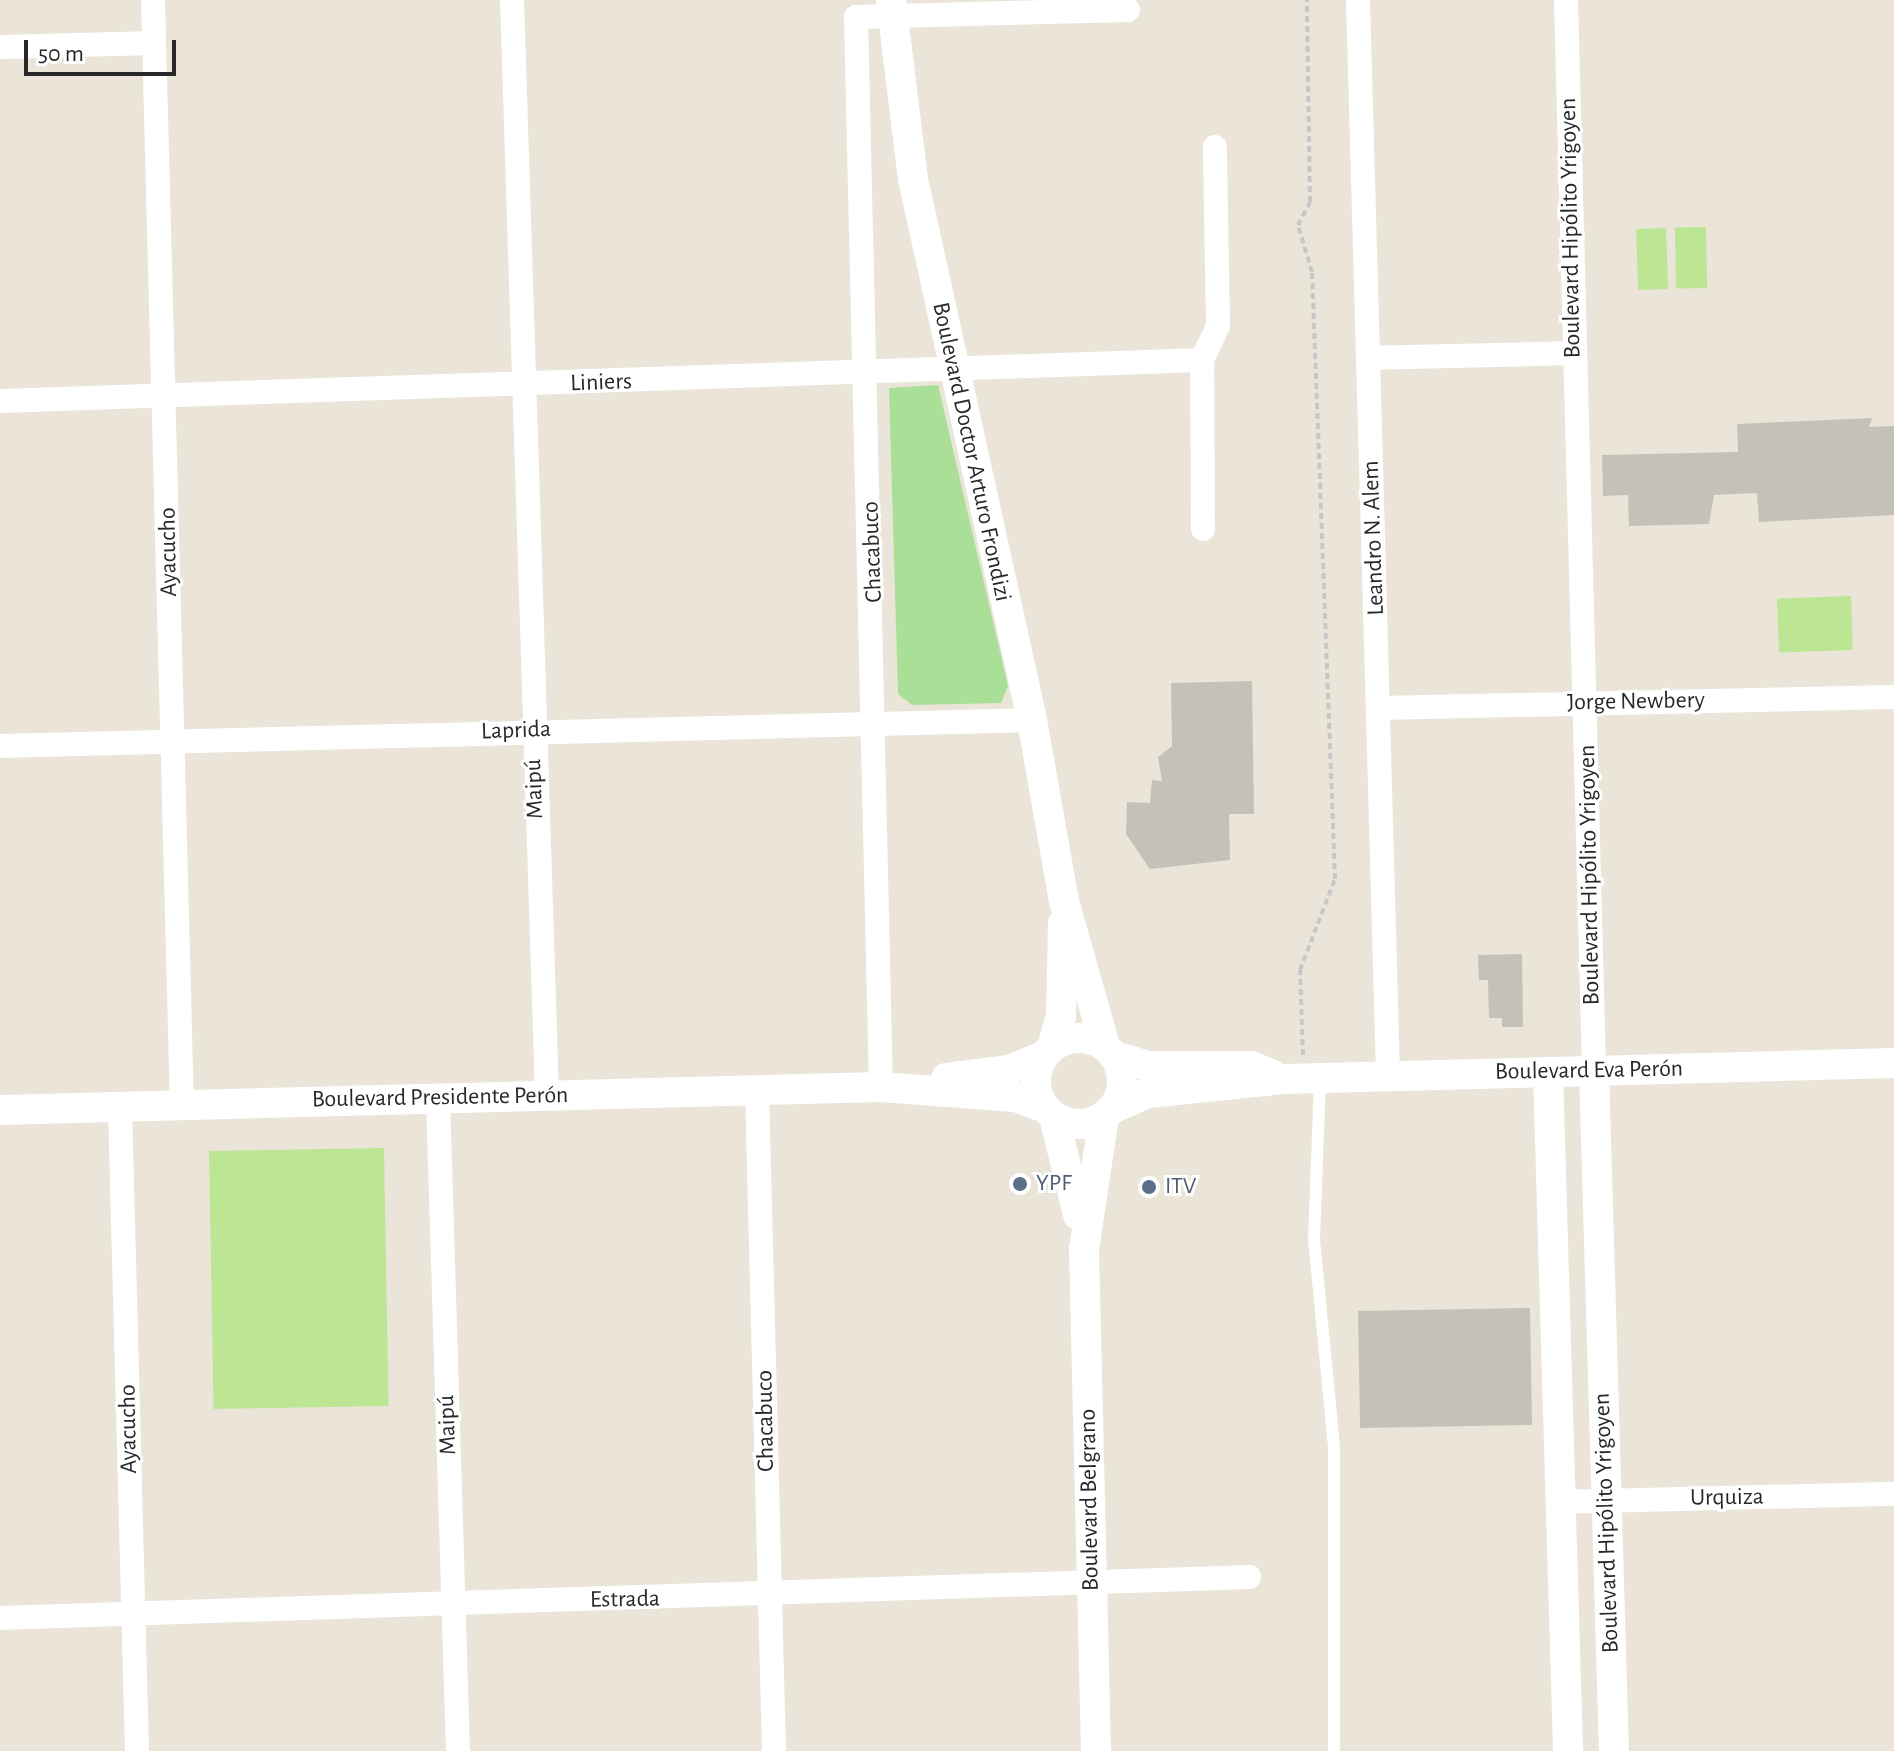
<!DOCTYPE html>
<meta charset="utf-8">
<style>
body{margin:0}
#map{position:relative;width:1894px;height:1751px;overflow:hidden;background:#eae4d9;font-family:"Alegreya Sans",sans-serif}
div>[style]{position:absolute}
.green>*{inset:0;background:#aadf97}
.pitch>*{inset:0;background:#bce693;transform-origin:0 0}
.building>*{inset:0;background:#c5c1b9;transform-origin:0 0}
.path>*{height:4px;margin-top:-2px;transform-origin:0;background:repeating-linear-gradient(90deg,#c7c7c7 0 6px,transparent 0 10px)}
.service>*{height:12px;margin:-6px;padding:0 6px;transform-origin:6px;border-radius:6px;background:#fff}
.minor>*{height:24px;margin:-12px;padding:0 12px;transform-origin:12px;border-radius:12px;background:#fff}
.tertiary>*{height:30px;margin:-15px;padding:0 15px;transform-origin:15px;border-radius:15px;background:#fff}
.tertiary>.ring{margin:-15px;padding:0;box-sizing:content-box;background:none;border:30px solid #fff;border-radius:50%}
.dots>*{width:22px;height:22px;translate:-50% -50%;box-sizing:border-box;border:4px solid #fff;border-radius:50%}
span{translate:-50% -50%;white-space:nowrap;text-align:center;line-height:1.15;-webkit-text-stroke:6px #fff;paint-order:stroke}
.street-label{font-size:24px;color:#282828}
.service-label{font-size:24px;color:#4e5e75}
.left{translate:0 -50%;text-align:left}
.scale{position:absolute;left:24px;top:40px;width:152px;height:36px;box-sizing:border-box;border:4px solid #282828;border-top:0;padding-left:10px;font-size:24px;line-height:28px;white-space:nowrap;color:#282828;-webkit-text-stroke:6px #fff;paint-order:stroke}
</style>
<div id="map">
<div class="green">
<div style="clip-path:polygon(938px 385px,1008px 686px,1001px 703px,912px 705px,898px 694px,889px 388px)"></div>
</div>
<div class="pitch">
<div style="left:1706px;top:227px;width:61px;height:31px;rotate:89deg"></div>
<div style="left:1666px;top:228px;width:61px;height:30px;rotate:88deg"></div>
<div style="left:1851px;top:596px;width:54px;height:74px;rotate:88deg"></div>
<div style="left:384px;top:1148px;width:258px;height:175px;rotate:89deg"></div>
</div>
<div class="building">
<div style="clip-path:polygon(1872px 418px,1869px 427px,1894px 426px,1894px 515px,1759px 522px,1757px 493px,1714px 495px,1709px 524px,1629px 526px,1628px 495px,1603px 496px,1602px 455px,1738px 452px,1737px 424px)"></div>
<div style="clip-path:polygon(1252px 681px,1254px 814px,1229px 814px,1230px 860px,1150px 869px,1126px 834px,1127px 802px,1150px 803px,1152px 780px,1162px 781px,1158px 757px,1172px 746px,1171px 683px)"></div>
<div style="clip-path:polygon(1522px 954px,1523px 1027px,1502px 1027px,1502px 1018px,1489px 1018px,1488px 980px,1479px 980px,1478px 955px)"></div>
<div style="left:1530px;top:1308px;width:117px;height:172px;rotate:89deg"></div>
</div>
<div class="path">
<div style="left:1303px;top:1055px;width:85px;rotate:-92deg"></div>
<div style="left:1300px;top:970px;width:97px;rotate:-69deg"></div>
<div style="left:1335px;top:879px;width:607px;rotate:-92.17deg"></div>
<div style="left:1312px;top:272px;width:49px;rotate:-106.6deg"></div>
<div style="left:1298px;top:225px;width:26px;rotate:-62deg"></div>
<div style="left:1310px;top:202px;width:202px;rotate:-90.9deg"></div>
</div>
<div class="service">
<div style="left:1320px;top:1078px;width:161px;rotate:92.1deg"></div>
<div style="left:1314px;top:1239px;width:210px;rotate:84.5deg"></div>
<div style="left:1334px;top:1448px;width:303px;rotate:90deg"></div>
</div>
<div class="minor">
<div style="left:153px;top:0;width:1105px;rotate:88.5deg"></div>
<div style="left:512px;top:0;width:1097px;rotate:88.17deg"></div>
<div style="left:1358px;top:0;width:1075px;rotate:88.4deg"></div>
<div style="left:1566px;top:0;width:1071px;rotate:88.5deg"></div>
<div style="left:0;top:47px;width:154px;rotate:-1.5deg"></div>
<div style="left:1368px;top:358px;width:205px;rotate:-1.4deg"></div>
<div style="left:0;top:401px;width:1203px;rotate:-1.95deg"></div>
<div style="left:1203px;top:529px;width:169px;rotate:-90.3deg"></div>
<div style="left:1202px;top:360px;width:38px;rotate:-65deg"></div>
<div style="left:1218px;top:326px;width:179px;rotate:-91deg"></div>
<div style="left:1379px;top:708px;width:515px;rotate:-1.22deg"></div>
<div style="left:0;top:746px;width:1032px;rotate:-1.44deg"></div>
<div style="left:881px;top:1087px;width:1070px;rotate:-91.34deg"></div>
<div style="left:856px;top:17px;width:272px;rotate:-1.5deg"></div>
<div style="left:757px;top:1090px;width:661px;rotate:88.53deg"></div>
<div style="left:438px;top:1098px;width:653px;rotate:88.25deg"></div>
<div style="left:120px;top:1107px;width:644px;rotate:88.49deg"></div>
<div style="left:1559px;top:1502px;width:335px;rotate:-1.4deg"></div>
<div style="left:0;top:1618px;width:1250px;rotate:-1.88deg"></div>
</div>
<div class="tertiary">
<div style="left:891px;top:0;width:180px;rotate:83deg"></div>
<div style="left:913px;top:179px;width:554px;rotate:77.59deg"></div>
<div style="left:1032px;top:720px;width:184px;rotate:80deg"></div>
<div style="left:1064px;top:901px;width:151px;rotate:74.2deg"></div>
<div class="ring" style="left:1036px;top:1038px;width:56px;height:56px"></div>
<div style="left:1052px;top:1047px;width:32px;rotate:-74deg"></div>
<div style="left:1061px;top:1016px;width:93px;rotate:-88.8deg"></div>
<div style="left:1115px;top:1056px;width:34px;rotate:17deg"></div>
<div style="left:1148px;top:1066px;width:103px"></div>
<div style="left:1251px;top:1066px;width:22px;rotate:22deg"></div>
<div style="left:1594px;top:1071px;width:680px;rotate:88.32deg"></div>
<div style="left:1548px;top:1072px;width:679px;rotate:88.31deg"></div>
<div style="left:946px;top:1078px;width:64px;rotate:-7.2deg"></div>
<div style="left:1009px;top:1070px;width:35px;rotate:-22deg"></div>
<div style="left:1114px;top:1108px;width:36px;rotate:-24deg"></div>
<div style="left:1147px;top:1093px;width:138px;rotate:-5.8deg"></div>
<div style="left:1284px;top:1079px;width:610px;rotate:-1.5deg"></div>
<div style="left:0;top:1110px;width:881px;rotate:-1.5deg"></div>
<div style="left:881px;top:1087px;width:134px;rotate:4.3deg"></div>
<div style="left:1015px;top:1097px;width:32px;rotate:20deg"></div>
<div style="left:1054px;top:1117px;width:101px;rotate:76.2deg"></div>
<div style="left:1096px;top:1751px;width:502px;rotate:-91.37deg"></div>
<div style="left:1084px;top:1249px;width:134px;rotate:-81.4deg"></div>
</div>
<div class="dots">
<div style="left:1020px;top:1184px;background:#5c6f8a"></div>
<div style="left:1149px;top:1187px;background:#5c6f8a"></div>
</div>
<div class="street-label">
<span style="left:1571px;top:228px;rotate:-91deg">Boulevard Hipólito Yrigoyen</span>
<span style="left:601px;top:383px;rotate:-2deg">Liniers</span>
<span style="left:971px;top:452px;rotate:78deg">Boulevard Doctor Arturo Frondizi</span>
<span style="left:1374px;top:538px;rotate:-92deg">Leandro N. Alem</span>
<span style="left:169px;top:552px;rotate:-91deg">Ayacucho</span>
<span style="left:873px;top:552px;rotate:-92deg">Chacabuco</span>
<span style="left:1636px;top:702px;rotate:-1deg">Jorge Newbery</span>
<span style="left:516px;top:731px;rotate:-2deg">Laprida</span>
<span style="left:535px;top:789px;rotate:-92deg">Maipú</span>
<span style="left:1590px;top:875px;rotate:-91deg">Boulevard Hipólito Yrigoyen</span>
<span style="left:1589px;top:1071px;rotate:-1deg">Boulevard Eva Perón</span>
<span style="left:440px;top:1098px;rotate:-1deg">Boulevard Presidente Perón</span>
<span style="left:766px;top:1421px;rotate:-91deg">Chacabuco</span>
<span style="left:448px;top:1425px;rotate:-92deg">Maipú</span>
<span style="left:129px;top:1429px;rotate:-91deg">Ayacucho</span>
<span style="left:1727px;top:1498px;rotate:-1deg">Urquiza</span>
<span style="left:1090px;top:1500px;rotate:-91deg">Boulevard Belgrano</span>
<span style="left:1607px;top:1523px;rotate:-92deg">Boulevard Hipólito Yrigoyen</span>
<span style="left:625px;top:1600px;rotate:-1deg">Estrada</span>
</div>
<div class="service-label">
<span class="left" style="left:1036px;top:1184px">YPF</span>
<span class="left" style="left:1165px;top:1187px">ITV</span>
</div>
<div class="scale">50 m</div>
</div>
